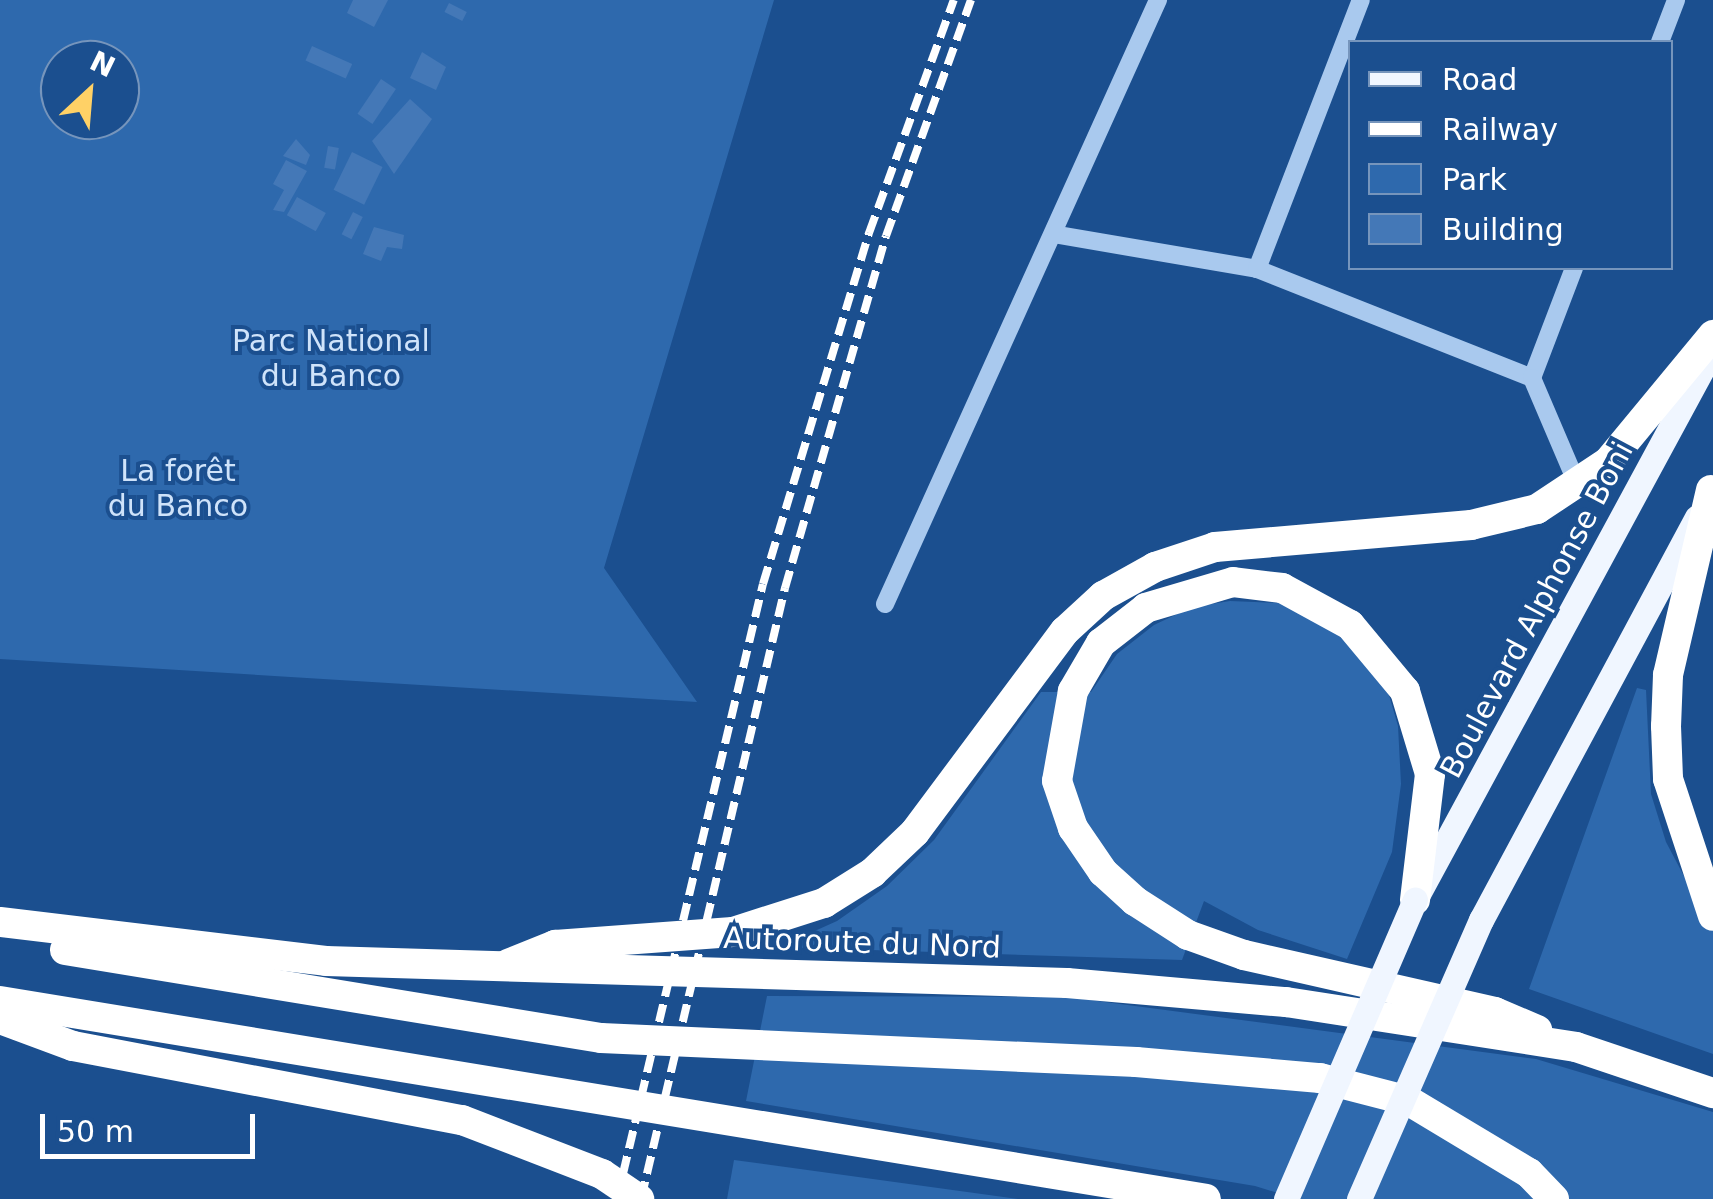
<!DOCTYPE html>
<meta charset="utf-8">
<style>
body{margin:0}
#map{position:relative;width:1713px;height:1199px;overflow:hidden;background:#1b4f8f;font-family:"DejaVu Sans",sans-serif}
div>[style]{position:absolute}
.green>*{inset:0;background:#2e69ad}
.building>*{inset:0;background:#4478b7;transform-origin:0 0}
.minor>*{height:18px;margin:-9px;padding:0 9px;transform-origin:9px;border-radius:9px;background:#a9c9ee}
.major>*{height:25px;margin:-12.5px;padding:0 12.5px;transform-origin:12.5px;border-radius:12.5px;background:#f0f6ff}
.highway>*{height:30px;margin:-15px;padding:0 15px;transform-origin:15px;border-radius:15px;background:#fff}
.rail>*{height:8px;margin-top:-4px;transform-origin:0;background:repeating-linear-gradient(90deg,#fff 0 18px,transparent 0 26px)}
.major-bridge>*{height:25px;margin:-12.5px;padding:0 12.5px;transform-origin:12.5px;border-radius:12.5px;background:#f0f6ff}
span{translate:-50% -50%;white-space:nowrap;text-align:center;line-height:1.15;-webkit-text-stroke:8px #1b4f8f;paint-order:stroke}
.park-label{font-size:30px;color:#cfe3fa}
.street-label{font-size:30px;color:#fff}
.legend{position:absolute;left:1348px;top:40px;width:325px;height:230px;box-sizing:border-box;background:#1b4f8f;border:2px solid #7695bc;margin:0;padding:12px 18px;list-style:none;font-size:30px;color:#fff}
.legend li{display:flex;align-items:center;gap:20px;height:50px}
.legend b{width:50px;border:2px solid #7695bc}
.north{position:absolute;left:40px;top:40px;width:100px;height:100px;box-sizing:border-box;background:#1b4f8f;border:2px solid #7695bc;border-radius:50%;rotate:26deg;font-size:28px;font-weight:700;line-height:40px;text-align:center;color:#fff}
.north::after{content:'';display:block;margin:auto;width:35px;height:45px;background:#ffd166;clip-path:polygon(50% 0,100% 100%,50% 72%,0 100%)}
.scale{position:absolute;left:40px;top:1114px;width:215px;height:45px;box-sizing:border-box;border:5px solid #fff;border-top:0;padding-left:12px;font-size:30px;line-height:35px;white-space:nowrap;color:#fff;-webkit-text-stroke:8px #1b4f8f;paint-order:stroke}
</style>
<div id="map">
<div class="green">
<div style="clip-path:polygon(evenodd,0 0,774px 0,604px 568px,697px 702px,0 659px,0 0,60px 60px,120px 60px,120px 120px,60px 120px,60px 60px)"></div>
<div style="clip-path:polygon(1230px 601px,1280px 603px,1320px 621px,1369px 660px,1387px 688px,1398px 726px,1401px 784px,1392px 852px,1347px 959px,1258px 930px,1204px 901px,1182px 960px,779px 947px,837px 921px,887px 886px,934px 840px,1041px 692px,1091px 692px,1117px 654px,1154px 625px,1192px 607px)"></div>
<div style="clip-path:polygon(1637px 688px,1646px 690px,1651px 794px,1666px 842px,1713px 931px,1713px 1054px,1529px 989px)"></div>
<div style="clip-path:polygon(767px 996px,1067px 997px,1536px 1059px,1713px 1112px,1713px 1199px,1298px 1199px,1255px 1186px,746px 1101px)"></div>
<div style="clip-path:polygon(734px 1160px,1018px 1199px,727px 1199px)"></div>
</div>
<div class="building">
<div style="clip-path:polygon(353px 0,388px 0,374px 27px,347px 13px)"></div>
<div style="left:449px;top:3px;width:20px;height:10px;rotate:27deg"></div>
<div style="left:312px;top:46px;width:44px;height:16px;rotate:24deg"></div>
<div style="clip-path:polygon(422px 52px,446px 67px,436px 90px,410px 78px)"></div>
<div style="left:381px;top:79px;width:18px;height:42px;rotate:34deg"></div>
<div style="clip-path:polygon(410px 99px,432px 119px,394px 174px,372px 141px)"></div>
<div style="clip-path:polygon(296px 139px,310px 155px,306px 165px,283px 156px)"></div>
<div style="left:328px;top:146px;width:11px;height:22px;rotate:10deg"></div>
<div style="left:352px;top:152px;width:34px;height:42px;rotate:26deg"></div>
<div style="clip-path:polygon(286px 160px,307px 171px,284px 212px,273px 210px,284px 190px,273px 184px)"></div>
<div style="left:297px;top:197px;width:33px;height:21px;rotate:29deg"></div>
<div style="left:353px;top:212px;width:11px;height:25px;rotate:27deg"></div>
<div style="clip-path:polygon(374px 227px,404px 235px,402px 249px,387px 247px,381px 261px,363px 254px)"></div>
</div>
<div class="minor">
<div style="left:1660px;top:42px;width:45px;rotate:-69.1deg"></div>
<div style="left:1053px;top:234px;width:207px;rotate:9.7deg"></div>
<div style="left:1257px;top:269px;width:296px;rotate:21.6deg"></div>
<div style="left:1574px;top:268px;width:118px;rotate:110.9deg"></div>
<div style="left:1532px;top:378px;width:117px;rotate:66.9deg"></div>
<div style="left:1257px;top:269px;width:288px;rotate:-68.9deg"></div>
<div style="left:885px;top:604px;width:663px;rotate:-65.68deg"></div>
</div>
<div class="major">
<div style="left:1418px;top:894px;width:620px;rotate:-61.57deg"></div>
<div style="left:1481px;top:920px;width:457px;rotate:-61.8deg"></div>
</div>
<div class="highway">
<div style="left:1711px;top:490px;width:190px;rotate:103.1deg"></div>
<div style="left:1668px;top:675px;width:51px;rotate:92.2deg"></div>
<div style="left:1666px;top:726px;width:53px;rotate:87.8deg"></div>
<div style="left:1668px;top:779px;width:144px;rotate:71.8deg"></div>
<div style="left:1415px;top:900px;width:127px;rotate:-83.2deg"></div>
<div style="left:1430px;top:774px;width:87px;rotate:-106.8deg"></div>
<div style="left:1405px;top:691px;width:86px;rotate:-129.8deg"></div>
<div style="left:1350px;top:625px;width:77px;rotate:-151.4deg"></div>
<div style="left:1282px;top:588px;width:49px;rotate:-173deg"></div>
<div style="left:1233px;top:582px;width:91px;rotate:163.4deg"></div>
<div style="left:1146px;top:608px;width:57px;rotate:142.1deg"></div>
<div style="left:1101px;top:643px;width:56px;rotate:120.3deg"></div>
<div style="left:1073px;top:691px;width:91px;rotate:100.1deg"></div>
<div style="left:1057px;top:781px;width:50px;rotate:71.2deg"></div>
<div style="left:1073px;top:828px;width:53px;rotate:55.7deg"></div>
<div style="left:1103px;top:872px;width:43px;rotate:42.2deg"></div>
<div style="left:1135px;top:901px;width:63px;rotate:32.7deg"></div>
<div style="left:1188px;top:935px;width:59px;rotate:19.7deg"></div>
<div style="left:1244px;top:955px;width:257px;rotate:12.8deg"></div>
<div style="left:1495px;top:1012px;width:46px;rotate:23.2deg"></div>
<div style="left:0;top:922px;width:328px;rotate:6.8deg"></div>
<div style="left:326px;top:961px;width:741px;rotate:1.7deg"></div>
<div style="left:1067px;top:983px;width:220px;rotate:5deg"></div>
<div style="left:1286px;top:1002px;width:293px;rotate:8.8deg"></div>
<div style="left:1576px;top:1047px;width:145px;rotate:18.6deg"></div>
<div style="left:65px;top:950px;width:543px;rotate:9.32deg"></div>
<div style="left:601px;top:1038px;width:536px;rotate:2.57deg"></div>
<div style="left:1136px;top:1062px;width:185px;rotate:5deg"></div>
<div style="left:1320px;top:1078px;width:92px;rotate:14.5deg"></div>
<div style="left:1409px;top:1101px;width:140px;rotate:31deg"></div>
<div style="left:1529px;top:1173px;width:36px;rotate:46deg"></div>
<div style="left:508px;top:964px;width:51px;rotate:-22deg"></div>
<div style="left:555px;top:945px;width:178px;rotate:-4.2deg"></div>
<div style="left:733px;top:932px;width:96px;rotate:-17.7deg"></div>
<div style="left:824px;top:903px;width:57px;rotate:-32deg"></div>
<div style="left:872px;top:873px;width:59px;rotate:-43.6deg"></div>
<div style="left:915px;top:832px;width:251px;rotate:-53.3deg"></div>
<div style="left:1065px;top:631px;width:52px;rotate:-42.6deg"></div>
<div style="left:1103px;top:596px;width:60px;rotate:-29.1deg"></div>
<div style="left:1155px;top:567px;width:63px;rotate:-18.4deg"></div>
<div style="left:1215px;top:547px;width:257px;rotate:-4.9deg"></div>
<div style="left:1471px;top:525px;width:68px;rotate:-13.6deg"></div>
<div style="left:1537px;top:509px;width:85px;rotate:-33.5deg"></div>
<div style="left:1608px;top:462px;width:165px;rotate:-50.4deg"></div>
<div style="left:0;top:1001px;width:1222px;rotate:9.32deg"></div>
<div style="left:0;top:1019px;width:78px;rotate:20.3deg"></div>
<div style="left:73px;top:1046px;width:396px;rotate:10.8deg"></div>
<div style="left:462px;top:1120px;width:150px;rotate:21.1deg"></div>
<div style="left:602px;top:1174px;width:45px;rotate:34deg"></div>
</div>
<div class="rail">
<div style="left:617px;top:1199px;width:632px;rotate:-76.65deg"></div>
<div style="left:763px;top:584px;width:367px;rotate:-73.2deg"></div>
<div style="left:869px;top:233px;width:248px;rotate:-70deg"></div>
<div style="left:641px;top:1199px;width:628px;rotate:-76.74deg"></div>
<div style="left:785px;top:588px;width:366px;rotate:-74deg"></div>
<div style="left:886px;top:236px;width:251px;rotate:-70.2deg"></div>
</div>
<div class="major-bridge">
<div style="left:1286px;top:1199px;width:326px;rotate:-66.7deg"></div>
<div style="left:1359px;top:1199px;width:305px;rotate:-66.4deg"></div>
</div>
<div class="park-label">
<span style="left:331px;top:358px">Parc National<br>du Banco</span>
<span style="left:178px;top:488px">La forêt<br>du Banco</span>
</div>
<div class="street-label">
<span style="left:1537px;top:610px;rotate:-62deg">Boulevard Alphonse Boni</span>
<span style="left:862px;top:943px;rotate:2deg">Autoroute du Nord</span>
</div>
<ul class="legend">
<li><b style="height:12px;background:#f0f6ff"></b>Road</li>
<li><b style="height:12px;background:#fff"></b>Railway</li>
<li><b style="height:28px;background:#2e69ad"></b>Park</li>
<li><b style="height:28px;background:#4478b7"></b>Building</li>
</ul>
<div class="north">N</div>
<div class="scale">50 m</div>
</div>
